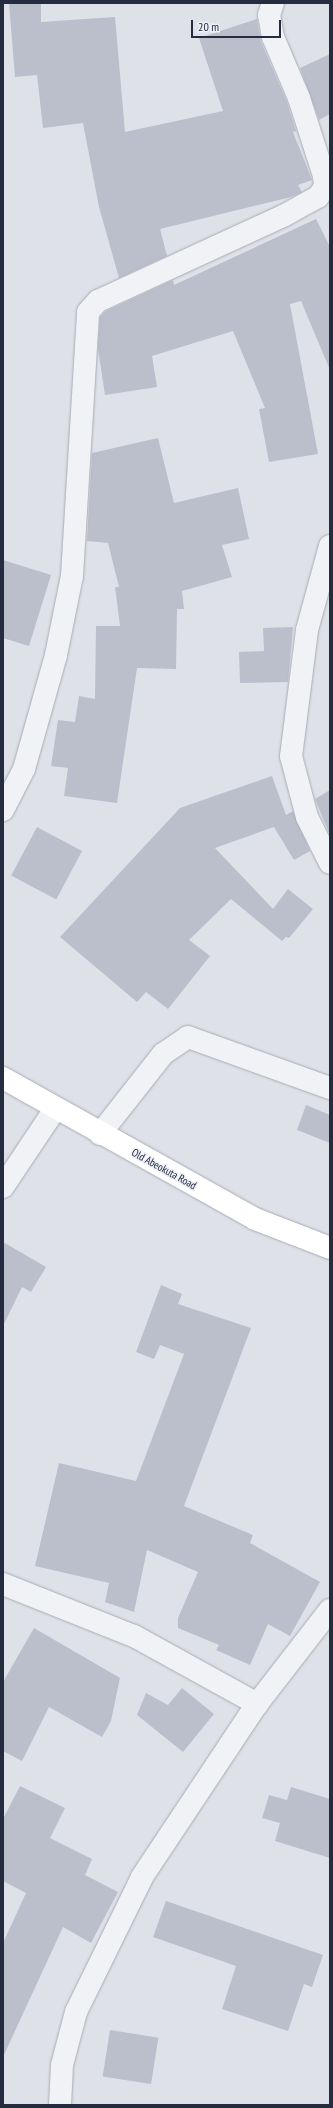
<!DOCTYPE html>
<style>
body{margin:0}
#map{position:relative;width:333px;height:2108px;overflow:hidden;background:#dee1e8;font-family:"PT Sans Narrow",sans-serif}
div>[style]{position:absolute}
.building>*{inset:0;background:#bbbfcb;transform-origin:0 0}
.roads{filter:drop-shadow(0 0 1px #a7abb6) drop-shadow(0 0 1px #a7abb6)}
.minor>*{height:22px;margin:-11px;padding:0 11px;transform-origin:11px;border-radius:11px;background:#f1f2f6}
.highway>*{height:22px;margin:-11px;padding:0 11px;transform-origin:11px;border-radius:11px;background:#fff}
span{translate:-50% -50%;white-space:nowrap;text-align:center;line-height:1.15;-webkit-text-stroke:3px #edf0f6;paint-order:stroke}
.street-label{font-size:11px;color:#262c40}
.frame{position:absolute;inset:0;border:4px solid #262c40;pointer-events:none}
.scale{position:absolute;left:191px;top:20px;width:90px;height:18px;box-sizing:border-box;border:2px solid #262c40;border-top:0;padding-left:5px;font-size:12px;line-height:14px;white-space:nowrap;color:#262c40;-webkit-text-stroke:3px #edf0f6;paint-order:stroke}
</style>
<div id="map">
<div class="building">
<div style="clip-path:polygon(9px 3px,41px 3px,41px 22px,115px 17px,125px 132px,223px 111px,199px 38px,257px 19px,261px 42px,287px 102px,296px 131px,293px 132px,312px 180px,298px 185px,302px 192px,291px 197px,160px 229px,167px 256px,119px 278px,99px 207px,83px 123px,43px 128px,37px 75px,15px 77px)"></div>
<div style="clip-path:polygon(330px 54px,330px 114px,319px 120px,300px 68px)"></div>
<div style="clip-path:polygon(316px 219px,330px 247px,330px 370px,301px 301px,290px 304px,318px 454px,269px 462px,259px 409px,265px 408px,233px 331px,152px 356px,157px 387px,105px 395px,98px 349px,100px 317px,106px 311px,173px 280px,174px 285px)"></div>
<div style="clip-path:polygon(158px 438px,174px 503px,238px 488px,249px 539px,222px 545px,232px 577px,182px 591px,184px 609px,177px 609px,176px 669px,137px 668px,117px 803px,64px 796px,68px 768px,51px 766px,58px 720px,75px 722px,79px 696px,95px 699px,96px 626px,120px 626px,115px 587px,119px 587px,108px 543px,87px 541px,92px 453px)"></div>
<div style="clip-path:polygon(3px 560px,51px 575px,29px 646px,3px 638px)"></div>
<div style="clip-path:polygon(293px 627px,288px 682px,240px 683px,239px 652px,264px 651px,263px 628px)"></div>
<div style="clip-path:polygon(272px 776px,286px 815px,293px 811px,310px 851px,294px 860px,274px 827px,215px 848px,273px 909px,288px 889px,313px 909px,289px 938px,286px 937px,282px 941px,231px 899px,189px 940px,210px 956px,168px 1009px,146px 992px,137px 1002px,60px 937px,180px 808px)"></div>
<div style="clip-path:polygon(330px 790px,330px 835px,315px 799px)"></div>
<div style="left:37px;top:827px;width:51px;height:55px;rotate:28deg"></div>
<div style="clip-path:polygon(306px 1105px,330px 1115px,330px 1143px,297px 1130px)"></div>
<div style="clip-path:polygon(3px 1242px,46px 1267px,31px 1292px,22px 1287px,3px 1326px)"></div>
<div style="clip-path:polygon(161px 1285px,182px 1294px,178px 1304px,251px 1328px,184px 1506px,253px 1535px,250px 1543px,320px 1582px,290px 1636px,268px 1624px,250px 1665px,216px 1650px,219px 1645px,178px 1628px,178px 1618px,198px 1572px,147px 1550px,134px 1612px,105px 1602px,109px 1583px,35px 1566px,59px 1463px,136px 1481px,184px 1354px,160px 1345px,154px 1359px,136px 1352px)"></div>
<div style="clip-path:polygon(34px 1628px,120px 1678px,111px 1721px,102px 1737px,49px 1707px,22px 1761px,3px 1751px,3px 1682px)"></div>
<div style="clip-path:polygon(182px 1688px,214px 1714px,183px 1752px,137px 1715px,146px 1693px,168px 1705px)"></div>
<div style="clip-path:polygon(20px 1786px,65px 1808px,50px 1838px,92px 1859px,85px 1875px,118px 1892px,91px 1943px,63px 1927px,3px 2057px,3px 1943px,26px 1893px,3px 1881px,3px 1819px)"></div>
<div style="clip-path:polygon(291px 1787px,330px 1799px,330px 1858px,275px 1841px,280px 1823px,262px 1818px,269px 1795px,287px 1800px)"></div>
<div style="clip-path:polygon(166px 1901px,323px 1955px,312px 1987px,304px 1984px,288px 2031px,222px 2009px,236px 1966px,153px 1937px)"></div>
<div style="left:110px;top:2030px;width:49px;height:47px;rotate:9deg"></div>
</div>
<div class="roads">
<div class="minor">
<div style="left:330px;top:546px;width:87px;rotate:105.3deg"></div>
<div style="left:307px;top:630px;width:127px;rotate:97.2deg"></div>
<div style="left:291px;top:756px;width:63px;rotate:75.3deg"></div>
<div style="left:307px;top:817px;width:51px;rotate:63.4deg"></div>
<div style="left:3px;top:810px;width:46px;rotate:-62.9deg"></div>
<div style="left:24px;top:769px;width:118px;rotate:-74.3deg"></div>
<div style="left:56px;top:655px;width:81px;rotate:-78.6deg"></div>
<div style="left:72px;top:576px;width:264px;rotate:-86.5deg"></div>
<div style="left:88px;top:312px;width:15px;rotate:-48deg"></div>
<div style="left:98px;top:301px;width:206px;rotate:-24.7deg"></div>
<div style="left:285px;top:215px;width:38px;rotate:-29deg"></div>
<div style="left:318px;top:197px;width:12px;rotate:-55deg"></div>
<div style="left:325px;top:187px;width:11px;rotate:-95deg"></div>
<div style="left:324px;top:176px;width:82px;rotate:-107.8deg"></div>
<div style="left:299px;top:98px;width:66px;rotate:-113.1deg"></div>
<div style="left:273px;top:37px;width:22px;rotate:-100deg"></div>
<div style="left:269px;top:15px;width:13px;rotate:-72deg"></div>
<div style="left:100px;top:1134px;width:102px;rotate:-51.8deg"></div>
<div style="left:163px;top:1054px;width:30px;rotate:-34deg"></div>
<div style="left:188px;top:1037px;width:151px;rotate:19.8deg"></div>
<div style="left:3px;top:1187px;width:94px;rotate:-56.3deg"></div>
<div style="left:3px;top:1584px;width:141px;rotate:21.7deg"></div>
<div style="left:134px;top:1636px;width:141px;rotate:28.9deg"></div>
<div style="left:60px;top:2105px;width:40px;rotate:-87.1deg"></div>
<div style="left:62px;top:2065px;width:55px;rotate:-75.2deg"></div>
<div style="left:76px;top:2012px;width:150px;rotate:-63.9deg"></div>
<div style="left:142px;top:1877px;width:208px;rotate:-56.4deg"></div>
<div style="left:257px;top:1704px;width:119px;rotate:-52.2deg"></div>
</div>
<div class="highway">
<div style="left:3px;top:1078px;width:289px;rotate:29.2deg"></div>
<div style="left:255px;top:1219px;width:80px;rotate:21.1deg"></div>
</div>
</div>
<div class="street-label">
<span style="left:164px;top:1169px;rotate:29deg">Old Abeokuta Road</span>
</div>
<div class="frame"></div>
<div class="scale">20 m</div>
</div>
